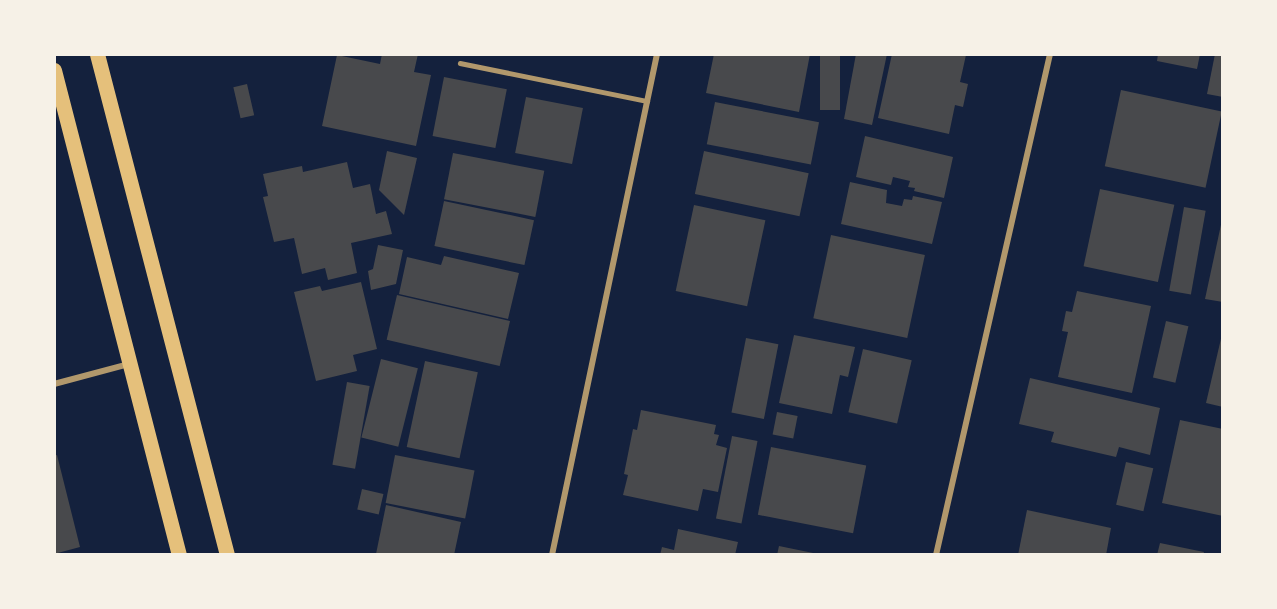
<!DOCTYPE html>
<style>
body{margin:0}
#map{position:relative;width:1277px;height:609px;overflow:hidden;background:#14213d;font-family:Jost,sans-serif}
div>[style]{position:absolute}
.building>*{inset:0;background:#48494c;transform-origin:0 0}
.service>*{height:4.5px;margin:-2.25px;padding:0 2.25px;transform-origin:2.25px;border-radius:2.25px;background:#b1986c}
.minor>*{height:6px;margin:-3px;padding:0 3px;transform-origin:3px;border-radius:3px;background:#b1986c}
.primary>*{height:15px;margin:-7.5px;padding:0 7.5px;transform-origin:7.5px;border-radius:7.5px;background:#e5c07b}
span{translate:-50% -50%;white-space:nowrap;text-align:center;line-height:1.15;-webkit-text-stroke:6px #f6f1e7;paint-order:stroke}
.frame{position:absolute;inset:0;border:56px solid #f6f1e7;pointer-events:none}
</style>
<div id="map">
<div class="building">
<div style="clip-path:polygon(382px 54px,418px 54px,414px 72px,431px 75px,416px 146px,322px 126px,337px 55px,380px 64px)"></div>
<div style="clip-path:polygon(714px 54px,810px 54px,799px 112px,706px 93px)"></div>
<div style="left:820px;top:54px;width:20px;height:56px"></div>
<div style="clip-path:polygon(856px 54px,887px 54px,872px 125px,844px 119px)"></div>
<div style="clip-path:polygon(892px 54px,966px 55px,960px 82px,968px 84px,963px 107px,955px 105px,949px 134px,878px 118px)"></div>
<div style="clip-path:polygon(1158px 54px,1200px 54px,1197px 69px,1157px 61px)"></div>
<div style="clip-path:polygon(1215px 54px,1223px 54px,1223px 97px,1207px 94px)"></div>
<div style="left:444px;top:77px;width:64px;height:60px;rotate:11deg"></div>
<div style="left:247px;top:84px;width:32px;height:14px;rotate:77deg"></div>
<div style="left:1121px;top:90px;width:103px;height:78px;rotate:12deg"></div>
<div style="left:526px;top:97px;width:58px;height:57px;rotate:11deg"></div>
<div style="left:715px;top:102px;width:106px;height:43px;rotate:11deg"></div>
<div style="clip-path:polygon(865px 136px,953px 157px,944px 198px,914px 191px,915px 188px,908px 187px,910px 181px,893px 177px,891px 185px,856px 177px)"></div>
<div style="clip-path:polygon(387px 151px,417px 158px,404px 215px,379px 190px)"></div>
<div style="left:704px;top:151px;width:107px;height:44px;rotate:12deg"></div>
<div style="left:453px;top:153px;width:93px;height:47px;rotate:11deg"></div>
<div style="clip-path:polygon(347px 162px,353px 188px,370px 184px,376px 214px,386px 211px,392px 234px,351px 243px,357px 273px,328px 280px,325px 268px,302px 274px,294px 238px,274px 242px,263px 197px,268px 196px,263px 174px,302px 166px,303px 172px)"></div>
<div style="clip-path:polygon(850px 182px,887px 190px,886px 203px,902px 206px,904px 199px,912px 200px,913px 196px,942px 202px,932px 244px,841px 224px)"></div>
<div style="left:1100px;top:189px;width:76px;height:79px;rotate:12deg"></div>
<div style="left:444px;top:201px;width:92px;height:46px;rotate:12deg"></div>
<div style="left:694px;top:205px;width:73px;height:88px;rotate:12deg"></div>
<div style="left:1184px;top:207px;width:22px;height:85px;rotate:10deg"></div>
<div style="clip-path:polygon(1222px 220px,1223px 220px,1223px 302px,1205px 299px)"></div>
<div style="left:831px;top:235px;width:96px;height:85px;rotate:12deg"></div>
<div style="clip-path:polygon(378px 245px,403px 250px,396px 284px,371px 290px,368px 271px,373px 269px)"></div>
<div style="clip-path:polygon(444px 256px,519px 273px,508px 319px,399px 294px,407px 257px,441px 265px)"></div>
<div style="clip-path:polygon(361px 282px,377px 349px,353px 355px,357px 371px,316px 381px,294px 292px,320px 286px,322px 291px)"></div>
<div style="clip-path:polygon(1077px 291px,1151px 306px,1132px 393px,1058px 377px,1068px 332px,1062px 331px,1066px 311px,1072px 312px)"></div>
<div style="left:397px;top:295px;width:116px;height:46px;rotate:13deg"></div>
<div style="left:1166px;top:321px;width:23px;height:58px;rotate:13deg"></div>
<div style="clip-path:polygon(1223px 330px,1223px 407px,1206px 403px)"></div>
<div style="clip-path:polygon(794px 335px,855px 347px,848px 377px,840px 375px,832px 414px,779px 403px)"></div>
<div style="left:746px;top:338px;width:33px;height:76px;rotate:11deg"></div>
<div style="left:863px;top:349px;width:50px;height:65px;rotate:13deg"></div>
<div style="left:381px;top:359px;width:38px;height:81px;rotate:14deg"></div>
<div style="left:425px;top:361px;width:54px;height:88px;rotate:12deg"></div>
<div style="clip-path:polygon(1030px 378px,1160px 408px,1150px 455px,1119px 447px,1116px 457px,1051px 442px,1054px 432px,1019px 424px)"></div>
<div style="left:347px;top:382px;width:23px;height:84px;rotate:10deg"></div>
<div style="clip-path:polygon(641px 410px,716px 425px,714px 434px,719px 435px,716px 445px,727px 448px,718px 492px,703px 489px,698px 511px,623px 495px,628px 475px,624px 474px,633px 429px,637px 430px)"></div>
<div style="left:777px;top:412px;width:21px;height:23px;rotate:11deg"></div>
<div style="clip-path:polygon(1180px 420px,1223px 429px,1223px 516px,1162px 503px)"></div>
<div style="left:732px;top:436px;width:26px;height:84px;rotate:11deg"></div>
<div style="left:771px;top:447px;width:97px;height:69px;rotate:11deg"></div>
<div style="clip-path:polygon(57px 455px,80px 547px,54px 554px,54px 456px)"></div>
<div style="left:395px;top:455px;width:81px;height:49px;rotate:11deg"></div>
<div style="left:1126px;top:462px;width:28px;height:44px;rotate:13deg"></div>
<div style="left:362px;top:489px;width:22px;height:21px;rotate:13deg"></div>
<div style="clip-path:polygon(386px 505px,461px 522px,454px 555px,376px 554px)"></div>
<div style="clip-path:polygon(1027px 510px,1111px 528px,1106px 555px,1018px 555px)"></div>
<div style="clip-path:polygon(678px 529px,738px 542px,735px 555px,660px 555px,662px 547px,674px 550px)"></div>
<div style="clip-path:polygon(1160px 543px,1204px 552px,1203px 555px,1157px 555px)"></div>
<div style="clip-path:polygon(779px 546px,818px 554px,818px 555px,777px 555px)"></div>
</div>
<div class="service">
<div style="left:460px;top:63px;width:191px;rotate:11.5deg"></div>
</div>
<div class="minor">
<div style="left:54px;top:384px;width:78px;rotate:-14.9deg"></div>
<div style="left:552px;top:555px;width:512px;rotate:-78.16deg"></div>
<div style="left:936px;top:555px;width:514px;rotate:-77.18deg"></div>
</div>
<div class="primary">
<div style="left:97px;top:54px;width:518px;rotate:75.45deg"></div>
<div style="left:54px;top:70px;width:501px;rotate:75.55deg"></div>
</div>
<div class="frame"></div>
</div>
